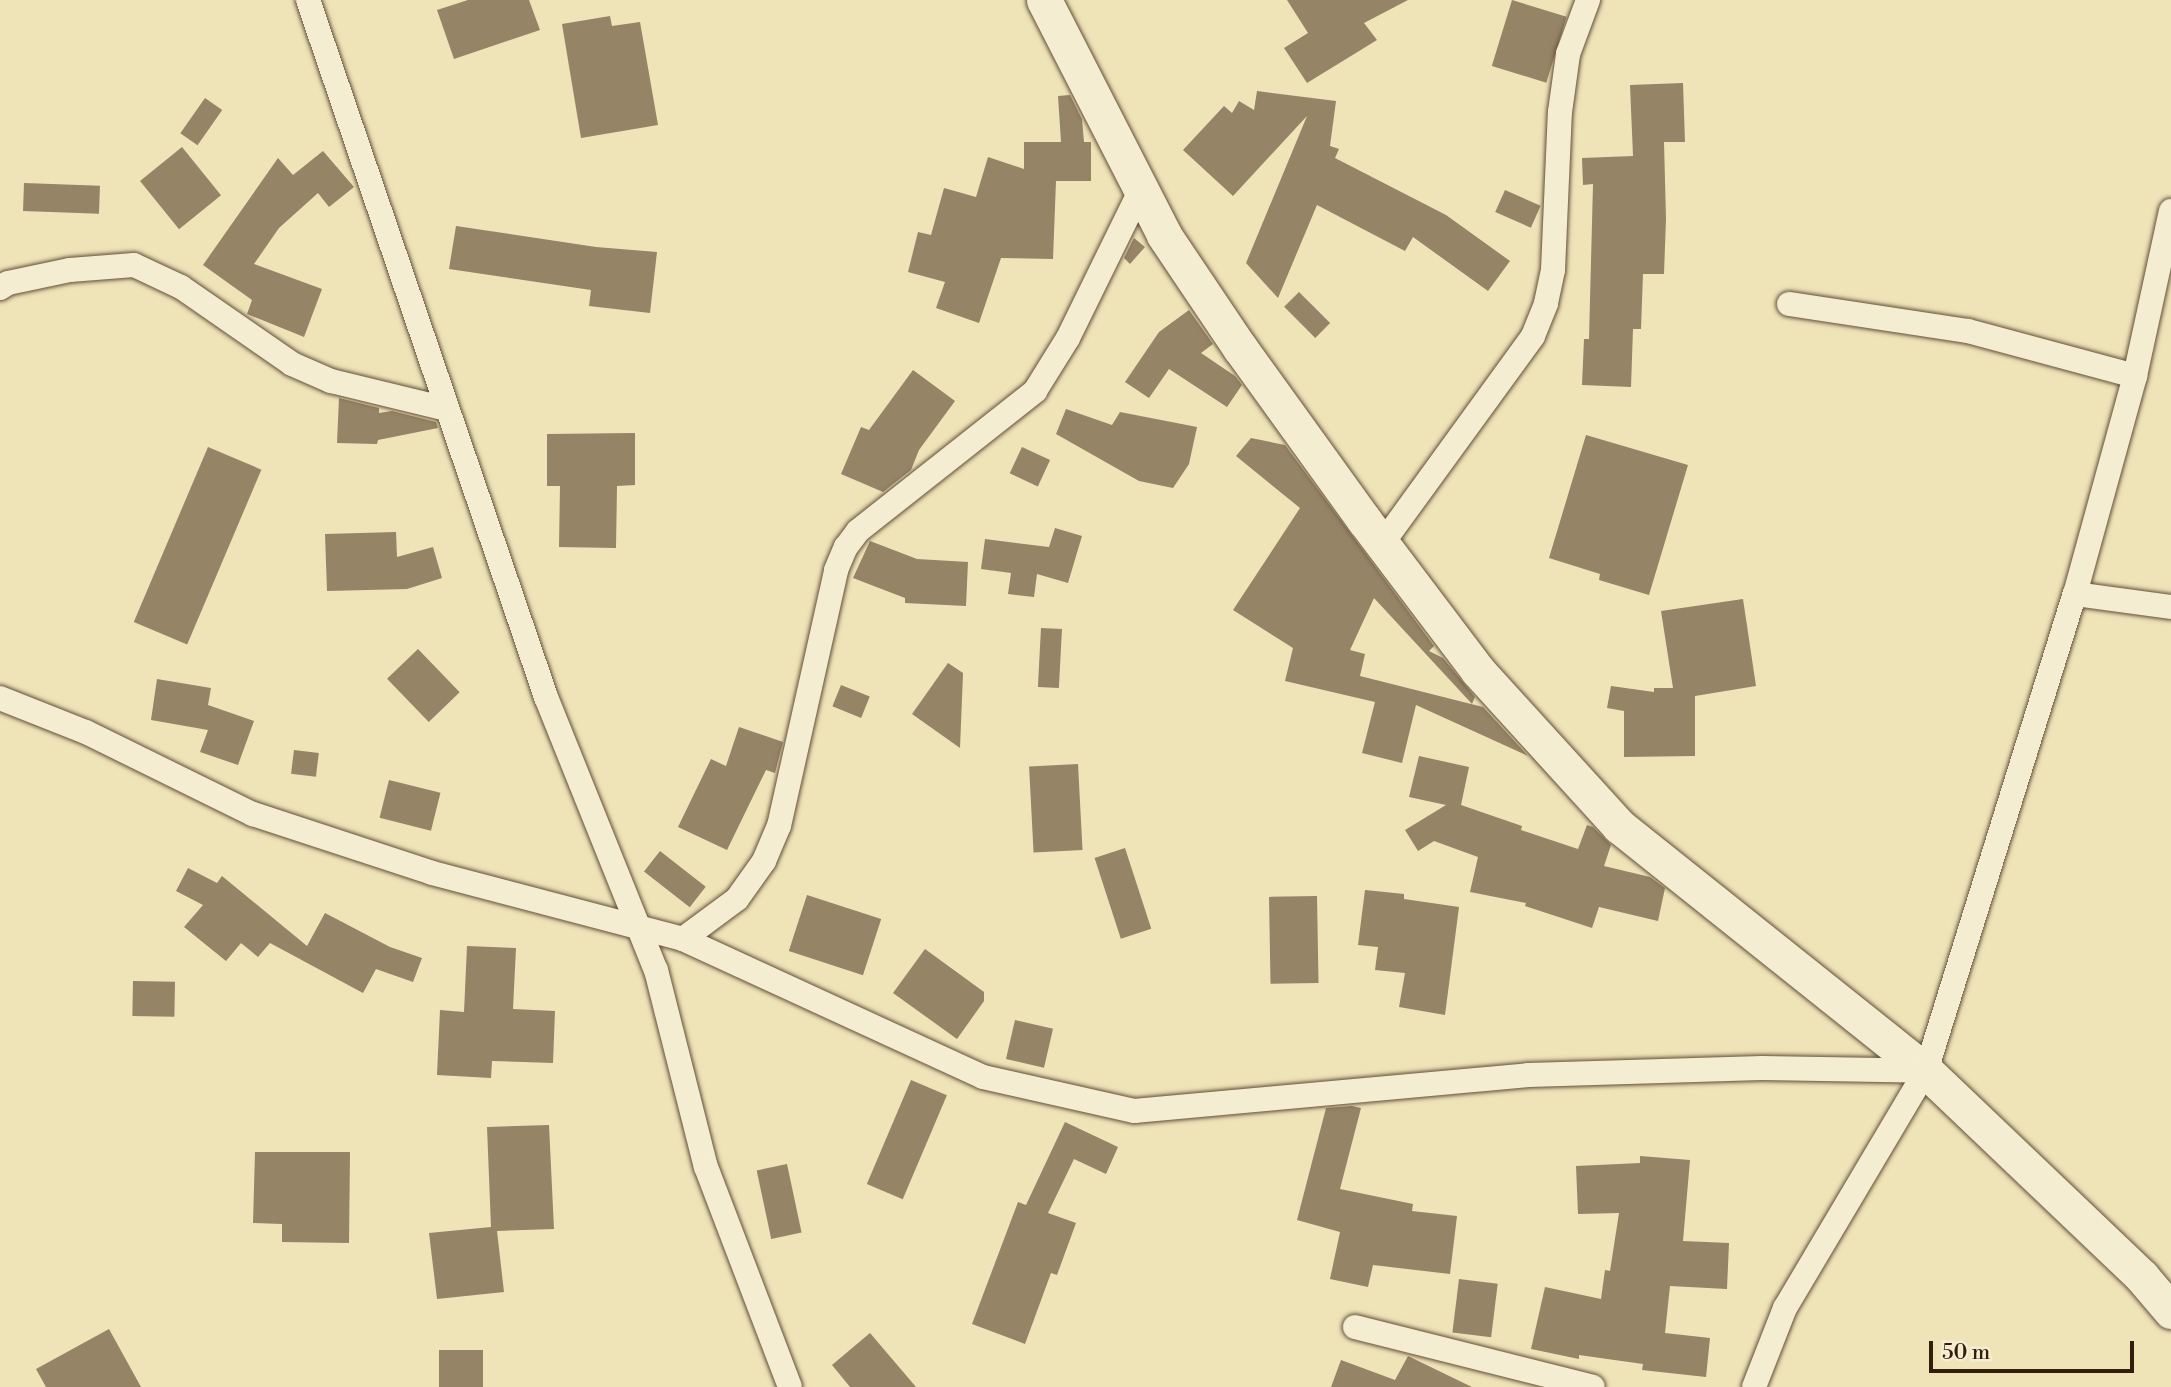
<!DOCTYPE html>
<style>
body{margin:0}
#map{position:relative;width:2171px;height:1387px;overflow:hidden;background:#efe3b8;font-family:"Libre Bodoni",serif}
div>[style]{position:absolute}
.building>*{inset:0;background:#958465;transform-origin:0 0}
.roads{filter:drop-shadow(0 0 2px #624f37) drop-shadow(0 0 2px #624f37)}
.street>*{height:24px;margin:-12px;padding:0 12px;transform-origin:12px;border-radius:12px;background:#f5edd1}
.secondary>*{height:35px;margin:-17.5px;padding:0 17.5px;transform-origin:17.5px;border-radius:17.5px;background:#f5edd1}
span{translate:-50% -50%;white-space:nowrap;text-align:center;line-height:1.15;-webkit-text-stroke:5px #f5edd1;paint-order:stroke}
.scale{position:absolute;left:1929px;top:1341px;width:205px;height:32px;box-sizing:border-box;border:4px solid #331e0c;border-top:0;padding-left:9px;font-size:21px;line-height:24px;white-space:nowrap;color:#331e0c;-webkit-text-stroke:5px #f5edd1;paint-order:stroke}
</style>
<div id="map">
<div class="building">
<div style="clip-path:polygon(468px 0,529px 0,540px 30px,454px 59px,437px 10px)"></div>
<div style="clip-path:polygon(1287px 0,1408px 0,1364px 23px,1377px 40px,1307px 83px,1284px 48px,1308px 33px)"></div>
<div style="left:1512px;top:0;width:57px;height:69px;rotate:17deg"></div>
<div style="clip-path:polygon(610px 16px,612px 26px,640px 22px,658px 125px,581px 138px,562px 24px)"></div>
<div style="clip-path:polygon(1683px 83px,1685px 142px,1664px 142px,1666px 219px,1664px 274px,1643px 274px,1641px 329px,1633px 329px,1631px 387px,1582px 385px,1584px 339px,1589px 339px,1593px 184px,1583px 185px,1582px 158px,1633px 156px,1630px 85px)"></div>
<div style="clip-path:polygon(1257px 91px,1336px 101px,1330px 146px,1339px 149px,1335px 158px,1446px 215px,1510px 261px,1488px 291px,1413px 237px,1405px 251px,1317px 205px,1278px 298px,1246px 263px,1307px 116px,1233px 196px,1183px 150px,1224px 106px,1232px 113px,1239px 101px,1254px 110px)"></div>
<div style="clip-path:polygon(1070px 95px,1082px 119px,1084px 142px,1091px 142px,1091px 181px,1056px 181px,1053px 259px,1001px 258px,979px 323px,936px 308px,945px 282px,908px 272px,918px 232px,931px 235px,944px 188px,976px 197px,988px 157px,1024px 169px,1024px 142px,1061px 142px,1058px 96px)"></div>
<div style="left:205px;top:98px;width:21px;height:43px;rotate:35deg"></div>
<div style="left:182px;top:147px;width:62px;height:54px;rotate:51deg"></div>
<div style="clip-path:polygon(323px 151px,354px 187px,329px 207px,318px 193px,279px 228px,254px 264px,322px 289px,304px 337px,247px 314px,252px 300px,203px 265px,278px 158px,293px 175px)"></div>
<div style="left:24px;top:183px;width:76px;height:28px;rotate:2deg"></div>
<div style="left:1505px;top:190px;width:39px;height:24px;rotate:24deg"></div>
<div style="clip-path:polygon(456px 226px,596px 247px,657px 252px,650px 313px,589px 306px,591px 290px,449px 269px)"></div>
<div style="clip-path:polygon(1134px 238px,1145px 247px,1130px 264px,1124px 258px)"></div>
<div style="left:1299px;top:292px;width:44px;height:21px;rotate:45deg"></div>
<div style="clip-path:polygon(1189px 310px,1213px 344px,1201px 353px,1235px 376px,1242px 385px,1227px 407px,1169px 369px,1149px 398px,1125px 382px,1159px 332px)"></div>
<div style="clip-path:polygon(913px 370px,955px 401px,919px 450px,911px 470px,883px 492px,841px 474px,861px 427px,869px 430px)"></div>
<div style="clip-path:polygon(339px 398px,379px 408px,379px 413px,392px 411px,436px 422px,438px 428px,378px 440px,377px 444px,337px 443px)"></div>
<div style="clip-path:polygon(1066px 409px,1112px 425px,1120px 412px,1197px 427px,1189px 464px,1173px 488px,1139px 481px,1056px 434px)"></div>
<div style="clip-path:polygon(635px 433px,635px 485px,617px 486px,616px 548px,559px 547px,560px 486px,547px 486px,547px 434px)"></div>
<div style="clip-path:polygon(1586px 435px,1688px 465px,1649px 595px,1599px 580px,1600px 574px,1549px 558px)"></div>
<div style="clip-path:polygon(1251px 438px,1285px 445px,1434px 646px,1429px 651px,1443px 658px,1475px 697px,1472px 704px,1374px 598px,1350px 650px,1365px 654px,1360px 676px,1483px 707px,1528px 756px,1416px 705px,1402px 763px,1362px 753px,1375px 702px,1285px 681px,1293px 648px,1233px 610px,1300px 508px,1236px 456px)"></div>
<div style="left:208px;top:447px;width:58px;height:190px;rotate:23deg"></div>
<div style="left:1022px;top:447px;width:31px;height:29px;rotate:25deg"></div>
<div style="clip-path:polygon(1055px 528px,1082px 536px,1068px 583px,1037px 574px,1034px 597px,1008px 594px,1011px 573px,981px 569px,985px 539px,1049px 547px)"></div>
<div style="clip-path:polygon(396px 532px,397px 557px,433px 547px,442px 578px,407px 589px,327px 591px,325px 534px)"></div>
<div style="clip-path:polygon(870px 541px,917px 559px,968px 562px,966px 606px,905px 603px,905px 598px,853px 578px)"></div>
<div style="clip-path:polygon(1743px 599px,1756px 686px,1695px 696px,1695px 756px,1624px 757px,1624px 711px,1607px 708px,1611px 686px,1654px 692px,1654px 688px,1673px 688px,1661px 611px)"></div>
<div style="left:1041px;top:628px;width:21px;height:59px;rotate:3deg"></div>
<div style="left:418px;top:649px;width:60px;height:43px;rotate:46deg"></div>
<div style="clip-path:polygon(948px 663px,963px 673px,960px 748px,912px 714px)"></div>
<div style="clip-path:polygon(157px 679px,211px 688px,208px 705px,254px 721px,238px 765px,200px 752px,208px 730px,151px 720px)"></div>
<div style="left:841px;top:685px;width:31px;height:23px;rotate:22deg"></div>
<div style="clip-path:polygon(739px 727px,783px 742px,775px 773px,766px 770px,727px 850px,678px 827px,711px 759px,726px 766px)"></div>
<div style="left:294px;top:750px;width:25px;height:24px;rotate:7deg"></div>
<div style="clip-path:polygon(1419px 756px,1469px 767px,1461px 805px,1522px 826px,1521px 830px,1578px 849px,1587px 825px,1593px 827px,1611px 845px,1604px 866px,1650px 877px,1665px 888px,1658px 921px,1599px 907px,1592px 928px,1525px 906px,1526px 903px,1470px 892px,1478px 857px,1434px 841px,1418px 851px,1405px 830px,1446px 805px,1409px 797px)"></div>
<div style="left:1078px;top:764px;width:86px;height:49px;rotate:87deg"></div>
<div style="left:389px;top:780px;width:53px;height:39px;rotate:14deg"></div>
<div style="left:1125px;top:848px;width:85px;height:32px;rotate:72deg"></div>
<div style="left:660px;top:851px;width:58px;height:26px;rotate:38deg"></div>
<div style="clip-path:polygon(188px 868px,217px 883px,222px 876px,307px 946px,325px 913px,390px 947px,422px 958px,413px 982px,376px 969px,363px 993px,270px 943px,258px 957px,241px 943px,226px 961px,184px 927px,203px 905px,176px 891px)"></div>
<div style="clip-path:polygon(1365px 890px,1404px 894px,1404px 899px,1459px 907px,1445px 1015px,1399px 1007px,1405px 973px,1375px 970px,1378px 947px,1358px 945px)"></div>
<div style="left:807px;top:895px;width:78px;height:59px;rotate:18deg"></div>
<div style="left:1317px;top:896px;width:87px;height:48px;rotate:89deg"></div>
<div style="clip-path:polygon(467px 946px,516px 948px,513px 1009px,555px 1011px,553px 1063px,492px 1061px,491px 1078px,437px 1075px,440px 1010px,464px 1012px)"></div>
<div style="clip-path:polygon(925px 949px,984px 992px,984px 1001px,957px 1039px,893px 993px)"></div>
<div style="left:133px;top:981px;width:42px;height:35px;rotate:1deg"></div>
<div style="left:1015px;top:1020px;width:39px;height:40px;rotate:13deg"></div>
<div style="left:911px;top:1080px;width:39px;height:113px;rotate:23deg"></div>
<div style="clip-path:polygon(1352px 1106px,1361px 1108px,1340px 1189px,1413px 1204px,1412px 1211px,1457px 1216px,1450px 1274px,1373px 1265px,1368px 1287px,1330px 1279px,1340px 1232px,1297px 1220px,1326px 1108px)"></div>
<div style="clip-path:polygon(1065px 1122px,1118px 1147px,1106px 1174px,1074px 1159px,1048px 1213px,1076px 1223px,1057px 1275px,1051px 1273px,1025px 1344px,972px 1324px,1018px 1202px,1026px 1205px)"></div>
<div style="clip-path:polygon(549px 1125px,554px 1229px,497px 1231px,504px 1292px,437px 1299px,429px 1233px,491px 1227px,487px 1127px)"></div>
<div style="clip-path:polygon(255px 1152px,350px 1152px,349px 1243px,282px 1242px,282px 1224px,253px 1223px)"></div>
<div style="clip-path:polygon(1640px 1156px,1690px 1160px,1683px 1241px,1729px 1243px,1727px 1289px,1670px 1286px,1665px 1333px,1710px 1338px,1706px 1377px,1642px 1370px,1643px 1364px,1579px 1355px,1579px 1359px,1531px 1349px,1545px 1287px,1601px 1299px,1605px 1270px,1610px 1271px,1619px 1213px,1578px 1214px,1576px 1166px,1640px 1163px)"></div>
<div style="left:787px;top:1164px;width:70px;height:31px;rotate:78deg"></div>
<div style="left:1459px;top:1279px;width:39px;height:54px;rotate:7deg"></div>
<div style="clip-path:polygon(109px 1329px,141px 1387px,46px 1387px,36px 1369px)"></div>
<div style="clip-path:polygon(870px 1333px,916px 1387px,850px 1387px,832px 1365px)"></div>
<div style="left:483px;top:1350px;width:37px;height:44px;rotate:90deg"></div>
<div style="clip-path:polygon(1408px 1356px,1472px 1387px,1331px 1387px,1341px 1360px,1395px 1380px)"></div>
</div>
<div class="roads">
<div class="street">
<div style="left:308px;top:0;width:737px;rotate:71.15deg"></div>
<div style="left:546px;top:697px;width:294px;rotate:68.1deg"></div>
<div style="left:656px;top:970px;width:203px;rotate:75.8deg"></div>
<div style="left:706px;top:1167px;width:235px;rotate:69.1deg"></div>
<div style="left:0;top:288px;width:9px;rotate:-32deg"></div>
<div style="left:8px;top:283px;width:63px;rotate:-11.8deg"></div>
<div style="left:70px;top:270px;width:64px;rotate:-4.5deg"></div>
<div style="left:134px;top:265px;width:52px;rotate:25.1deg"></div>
<div style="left:181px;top:287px;width:135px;rotate:34.7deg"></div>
<div style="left:292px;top:364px;width:43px;rotate:23.6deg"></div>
<div style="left:331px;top:381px;width:119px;rotate:13.6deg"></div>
<div style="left:1789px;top:304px;width:181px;rotate:8.6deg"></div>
<div style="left:1968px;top:331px;width:173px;rotate:15.1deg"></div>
<div style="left:1382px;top:544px;width:257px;rotate:-54deg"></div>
<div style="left:1533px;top:336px;width:35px;rotate:-68deg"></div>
<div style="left:1546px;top:303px;width:34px;rotate:-78deg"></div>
<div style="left:1553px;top:270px;width:158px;rotate:-87.5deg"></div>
<div style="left:1560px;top:112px;width:59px;rotate:-82.1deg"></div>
<div style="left:1568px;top:54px;width:58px;rotate:-69.7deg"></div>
<div style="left:2075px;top:594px;width:97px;rotate:7.7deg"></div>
<div style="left:0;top:698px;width:92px;rotate:21.6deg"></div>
<div style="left:86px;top:732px;width:186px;rotate:26.2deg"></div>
<div style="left:253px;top:814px;width:188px;rotate:18.2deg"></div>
<div style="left:432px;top:873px;width:260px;rotate:14.7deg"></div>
<div style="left:683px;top:939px;width:330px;rotate:24.7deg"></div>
<div style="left:983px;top:1077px;width:155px;rotate:12.7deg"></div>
<div style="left:1134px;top:1111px;width:396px;rotate:-5.2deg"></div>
<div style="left:1528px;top:1075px;width:234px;rotate:-1.7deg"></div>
<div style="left:1762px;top:1068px;width:164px;rotate:1deg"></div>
<div style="left:683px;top:939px;width:67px;rotate:-36.5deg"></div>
<div style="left:737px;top:899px;width:47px;rotate:-54.6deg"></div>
<div style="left:764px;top:861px;width:38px;rotate:-67deg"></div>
<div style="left:779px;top:826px;width:262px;rotate:-77.4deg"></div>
<div style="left:836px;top:570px;width:25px;rotate:-67deg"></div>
<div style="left:846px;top:547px;width:20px;rotate:-53deg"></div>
<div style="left:858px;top:531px;width:226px;rotate:-38.3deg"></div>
<div style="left:1035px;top:391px;width:62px;rotate:-58.1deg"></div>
<div style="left:1068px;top:338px;width:166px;rotate:-63.9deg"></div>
<div style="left:1355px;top:1327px;width:245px;rotate:14.1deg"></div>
<div style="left:1754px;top:1387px;width:85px;rotate:-68.6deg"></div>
<div style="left:1785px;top:1308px;width:276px;rotate:-59.3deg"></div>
<div style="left:1926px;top:1071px;width:500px;rotate:-72.7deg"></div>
<div style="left:2075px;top:594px;width:226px;rotate:-74.6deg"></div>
<div style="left:2135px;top:376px;width:169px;rotate:-77.7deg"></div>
</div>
<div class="secondary">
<div style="left:1044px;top:0;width:264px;rotate:62.9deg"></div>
<div style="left:1164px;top:235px;width:136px;rotate:56.1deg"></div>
<div style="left:1240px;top:348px;width:212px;rotate:54.2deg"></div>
<div style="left:1364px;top:520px;width:189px;rotate:52.9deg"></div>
<div style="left:1478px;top:671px;width:210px;rotate:47.7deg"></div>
<div style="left:1619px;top:826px;width:393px;rotate:38.6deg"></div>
<div style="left:1926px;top:1071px;width:298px;rotate:43.6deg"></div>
<div style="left:2142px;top:1277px;width:45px;rotate:49.5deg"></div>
</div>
</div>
<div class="scale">50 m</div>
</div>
